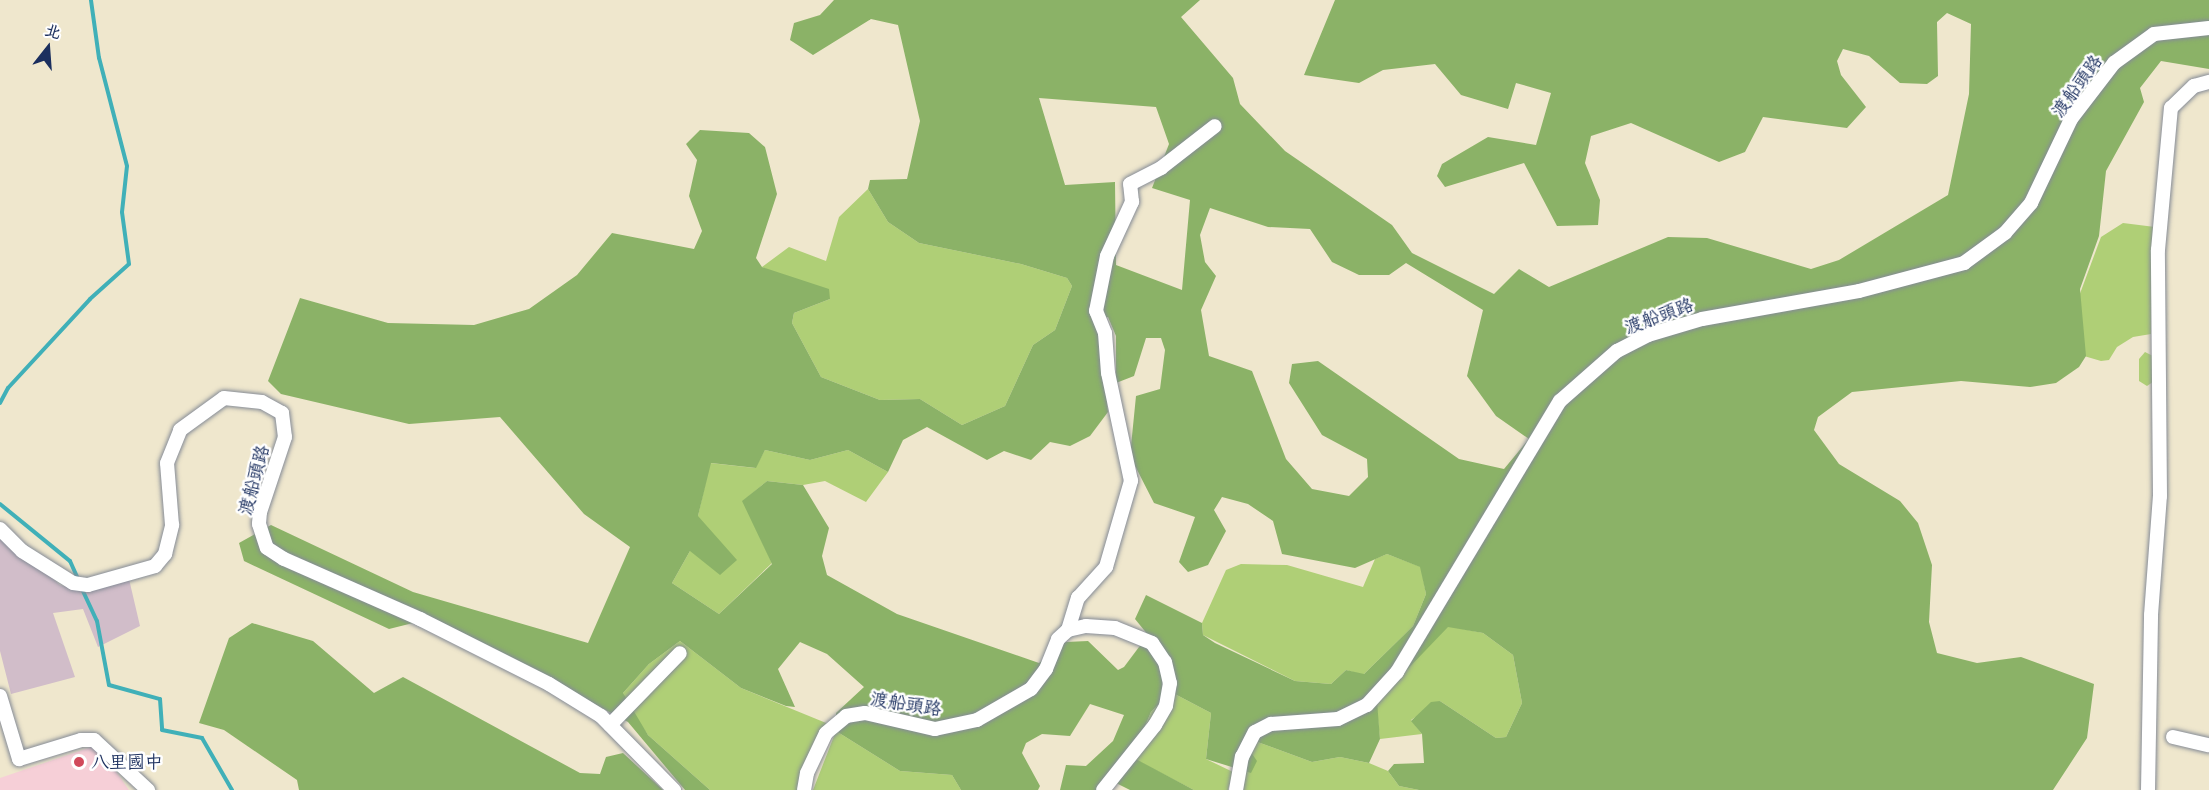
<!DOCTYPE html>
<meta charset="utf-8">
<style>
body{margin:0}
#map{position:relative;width:2209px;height:790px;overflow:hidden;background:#efe7cd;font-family:Delius,"LXGW WenKai TC",sans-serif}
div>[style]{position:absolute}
.built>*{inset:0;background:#f6cfd7}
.industrial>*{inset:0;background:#d1bdc9}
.green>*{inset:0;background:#afcf76}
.forest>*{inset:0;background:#8bb267}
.stream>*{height:4px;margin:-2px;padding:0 2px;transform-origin:2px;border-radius:2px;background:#40b0b8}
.roads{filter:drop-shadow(0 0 2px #858b96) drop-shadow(0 0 2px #858b96)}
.minor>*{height:14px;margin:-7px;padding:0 7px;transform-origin:7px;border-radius:7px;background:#fff}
.dots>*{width:16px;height:16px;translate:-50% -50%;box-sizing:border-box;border:3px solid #fff;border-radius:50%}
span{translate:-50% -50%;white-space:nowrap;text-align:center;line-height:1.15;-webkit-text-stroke:5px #fff;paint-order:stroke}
.street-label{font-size:18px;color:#1b2f5e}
.poi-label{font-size:18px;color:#1b2f5e}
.left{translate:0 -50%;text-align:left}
.north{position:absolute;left:18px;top:18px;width:60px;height:60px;-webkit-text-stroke:4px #fff;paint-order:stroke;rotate:17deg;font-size:16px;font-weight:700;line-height:24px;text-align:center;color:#1b2f5e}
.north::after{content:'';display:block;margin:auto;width:21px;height:27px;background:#1b2f5e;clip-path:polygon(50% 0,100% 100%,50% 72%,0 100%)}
</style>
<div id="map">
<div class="built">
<div style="clip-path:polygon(97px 745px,129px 790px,0 790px,0 778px)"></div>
</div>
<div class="industrial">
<div style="clip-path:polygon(0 533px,60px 585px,70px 588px,129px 579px,140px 626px,98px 647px,83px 609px,53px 613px,75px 677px,11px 694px,0 651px)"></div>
</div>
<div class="green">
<div style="clip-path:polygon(868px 189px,888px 222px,919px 243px,1021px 264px,1067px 278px,1072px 286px,1055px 330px,1033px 345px,1005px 406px,962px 425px,920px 399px,880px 400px,821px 377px,792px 323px,794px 313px,830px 299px,762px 267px,789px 247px,826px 261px,839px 217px)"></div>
<div style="clip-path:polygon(2123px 223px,2155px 227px,2151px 334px,2133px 337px,2117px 347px,2109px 360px,2101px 361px,2084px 356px,2075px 307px,2101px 237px)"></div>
<div style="clip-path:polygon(2145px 352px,2153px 356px,2153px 382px,2147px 386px,2139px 381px,2139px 359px)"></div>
<div style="clip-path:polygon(765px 450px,810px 460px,848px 450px,888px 472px,866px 502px,825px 481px,803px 485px,767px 481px,743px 501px,772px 563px,719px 614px,672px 583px,690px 551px,710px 463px,755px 468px)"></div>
<div style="clip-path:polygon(1387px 554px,1421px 567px,1426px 594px,1413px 626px,1363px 675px,1346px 670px,1331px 684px,1295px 681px,1203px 635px,1202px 623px,1226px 570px,1241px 564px,1287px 565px,1363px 587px,1375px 559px)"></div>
<div style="clip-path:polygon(1448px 626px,1483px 633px,1513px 655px,1522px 703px,1506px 737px,1496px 738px,1440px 701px,1411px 720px,1422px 734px,1380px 739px,1376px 701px)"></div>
<div style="clip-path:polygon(680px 641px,741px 688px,831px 725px,805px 790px,710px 790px,648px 735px,625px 702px,623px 693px,649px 664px)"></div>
<div style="clip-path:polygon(1171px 692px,1211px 713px,1206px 759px,1233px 772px,1228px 790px,1194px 790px,1132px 758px,1151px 712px)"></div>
<div style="clip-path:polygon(836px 731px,900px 771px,952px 775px,961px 790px,813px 790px)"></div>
<div style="clip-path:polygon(1252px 740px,1312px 762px,1340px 757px,1369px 763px,1388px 771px,1399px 786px,1419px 790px,1240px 790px)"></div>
</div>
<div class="forest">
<div style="clip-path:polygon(evenodd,834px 0,1200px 0,1181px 17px,1233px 78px,1240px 104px,1285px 151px,1392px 225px,1412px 253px,1494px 294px,1519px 269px,1549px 287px,1668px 237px,1707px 238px,1811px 269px,1839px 260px,1948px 195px,1969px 94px,1971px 24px,1947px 13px,1937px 22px,1938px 76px,1927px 84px,1900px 83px,1869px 56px,1843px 49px,1837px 61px,1841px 75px,1866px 107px,1847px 128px,1763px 117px,1745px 152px,1719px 162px,1631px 123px,1591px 136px,1585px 163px,1600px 200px,1598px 225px,1557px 226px,1524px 163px,1445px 187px,1437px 176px,1442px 164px,1488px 137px,1536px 145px,1551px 93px,1516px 83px,1508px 109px,1461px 95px,1435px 64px,1383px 70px,1359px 83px,1304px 75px,1335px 0,2209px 0,2209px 69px,2161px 61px,2140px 88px,2144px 102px,2106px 171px,2099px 236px,2080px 289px,2086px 356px,2079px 367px,2056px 383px,2030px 387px,1961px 381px,1852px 392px,1818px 417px,1814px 430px,1839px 464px,1900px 501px,1918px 523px,1932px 565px,1929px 622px,1937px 653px,1977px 663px,2021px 657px,2094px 684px,2087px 738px,2053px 790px,1419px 790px,1399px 786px,1388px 771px,1394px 764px,1424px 763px,1422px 734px,1411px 721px,1431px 702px,1440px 701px,1496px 738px,1506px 737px,1522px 703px,1513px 655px,1483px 633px,1448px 627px,1377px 701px,1380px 739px,1369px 763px,1340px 757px,1312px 762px,1252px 740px,1248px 748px,1257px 761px,1251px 773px,1206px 759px,1211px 713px,1171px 692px,1151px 712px,1132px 757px,1194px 790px,1130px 790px,1112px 781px,1101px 790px,1060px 790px,1066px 765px,1086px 766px,1113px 741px,1124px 715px,1090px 704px,1070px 736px,1042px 734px,1026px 743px,1022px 753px,1040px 786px,1038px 790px,961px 790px,952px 775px,900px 771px,836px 731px,836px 713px,864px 687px,827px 654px,800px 642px,778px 669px,795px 707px,786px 706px,741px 688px,680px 641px,649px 664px,623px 693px,648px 735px,710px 790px,685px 790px,628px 722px,433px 618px,389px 629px,244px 561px,239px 543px,271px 525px,413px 592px,588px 643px,630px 547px,584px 514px,500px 417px,409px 424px,281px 394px,268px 381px,300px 298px,388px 323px,474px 325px,529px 309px,577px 275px,612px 233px,694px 249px,702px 231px,689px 196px,697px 160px,686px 144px,700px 130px,749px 133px,765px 147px,777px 194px,756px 258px,762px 267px,829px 289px,830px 299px,794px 313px,792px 323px,821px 377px,880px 400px,920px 399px,962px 425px,1005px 406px,1033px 345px,1055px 330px,1072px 286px,1067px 278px,1021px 264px,919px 243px,888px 222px,868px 189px,870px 180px,907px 179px,920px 121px,898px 25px,871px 19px,813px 55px,790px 40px,794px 23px,820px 15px,834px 0,1039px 98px,1156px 107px,1169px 144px,1152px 188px,1190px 200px,1182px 290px,1116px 265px,1115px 182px,1065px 185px,1039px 98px,834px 0,1210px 208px,1268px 227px,1310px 229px,1332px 262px,1359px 275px,1389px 275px,1406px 263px,1483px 310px,1467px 376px,1496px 416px,1529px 439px,1504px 469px,1459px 459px,1318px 361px,1292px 364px,1289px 383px,1322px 435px,1367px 459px,1368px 477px,1349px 496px,1312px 489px,1286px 459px,1252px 371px,1209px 356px,1201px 310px,1216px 276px,1205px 262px,1200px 235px,1210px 208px,834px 0,1108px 317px,1116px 336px,1116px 383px,1134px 376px,1146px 338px,1161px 338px,1165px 350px,1160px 389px,1136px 396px,1130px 456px,1154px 503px,1195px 517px,1179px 562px,1188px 572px,1208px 565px,1226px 531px,1214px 510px,1222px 497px,1248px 504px,1273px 521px,1282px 554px,1355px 568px,1387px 554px,1420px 567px,1426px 594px,1413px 626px,1364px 674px,1346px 670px,1331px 684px,1295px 681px,1215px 643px,1203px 635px,1202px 623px,1146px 595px,1135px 619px,1148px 635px,1124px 667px,1118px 670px,1088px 641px,1066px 642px,1039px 663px,897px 614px,827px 575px,822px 556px,829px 528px,803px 485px,767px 481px,742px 501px,772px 564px,719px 614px,672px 583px,690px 551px,720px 575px,737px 560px,698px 516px,711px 463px,756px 468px,765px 450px,810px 460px,848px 450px,888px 472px,903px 440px,927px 427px,987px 460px,1004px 451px,1031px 460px,1050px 442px,1070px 446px,1090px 436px,1108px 412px,1099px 319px,1108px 317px)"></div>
<div style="clip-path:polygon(252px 623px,313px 641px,374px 693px,403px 677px,580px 773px,600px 774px,606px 757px,623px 753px,663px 790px,299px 790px,297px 780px,224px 730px,199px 723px,229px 638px)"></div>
</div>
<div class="stream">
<div style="left:0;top:403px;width:17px;rotate:-62deg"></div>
<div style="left:8px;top:388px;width:121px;rotate:-47.3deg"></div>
<div style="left:90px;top:299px;width:52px;rotate:-41.9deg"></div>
<div style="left:129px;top:264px;width:52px;rotate:-97.7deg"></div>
<div style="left:122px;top:212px;width:46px;rotate:-83.8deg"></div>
<div style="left:127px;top:166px;width:112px;rotate:-104.5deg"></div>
<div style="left:99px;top:58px;width:59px;rotate:-97.9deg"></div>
<div style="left:0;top:504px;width:90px;rotate:39.2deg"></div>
<div style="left:70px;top:561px;width:20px;rotate:66deg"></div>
<div style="left:82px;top:589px;width:35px;rotate:65deg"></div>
<div style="left:97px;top:621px;width:65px;rotate:79.4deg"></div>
<div style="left:109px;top:685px;width:53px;rotate:15.4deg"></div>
<div style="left:160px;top:699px;width:31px;rotate:86deg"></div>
<div style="left:162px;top:730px;width:41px;rotate:11.3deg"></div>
<div style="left:202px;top:738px;width:60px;rotate:60deg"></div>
</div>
<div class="roads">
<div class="minor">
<div style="left:0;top:529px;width:31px;rotate:45deg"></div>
<div style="left:22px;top:551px;width:60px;rotate:32.1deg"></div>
<div style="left:73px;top:583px;width:15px;rotate:8deg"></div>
<div style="left:88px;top:585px;width:70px;rotate:-15.8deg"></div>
<div style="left:155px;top:566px;width:16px;rotate:-50deg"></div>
<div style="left:165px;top:554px;width:30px;rotate:-76deg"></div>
<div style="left:172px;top:525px;width:62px;rotate:-94.6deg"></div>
<div style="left:167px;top:463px;width:35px;rotate:-68deg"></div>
<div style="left:180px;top:430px;width:54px;rotate:-36deg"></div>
<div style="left:224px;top:398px;width:38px;rotate:6deg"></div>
<div style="left:262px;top:402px;width:23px;rotate:29deg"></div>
<div style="left:282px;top:413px;width:24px;rotate:83deg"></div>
<div style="left:285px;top:437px;width:79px;rotate:108.4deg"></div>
<div style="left:260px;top:512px;width:12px;rotate:95deg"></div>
<div style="left:259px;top:524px;width:25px;rotate:72deg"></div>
<div style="left:267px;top:548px;width:20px;rotate:33deg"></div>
<div style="left:284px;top:559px;width:149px;rotate:23.8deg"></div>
<div style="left:420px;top:619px;width:144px;rotate:26.7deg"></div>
<div style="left:549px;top:684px;width:61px;rotate:31.6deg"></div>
<div style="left:601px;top:716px;width:104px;rotate:45.4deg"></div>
<div style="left:1068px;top:630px;width:34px;rotate:-73deg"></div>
<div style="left:1078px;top:598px;width:42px;rotate:-47.9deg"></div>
<div style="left:1106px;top:567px;width:90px;rotate:-73.8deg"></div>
<div style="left:1131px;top:481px;width:110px;rotate:-102deg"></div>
<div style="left:1108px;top:373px;width:40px;rotate:-94.3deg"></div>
<div style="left:1105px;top:333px;width:24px;rotate:-112deg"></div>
<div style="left:1096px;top:311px;width:56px;rotate:-78.7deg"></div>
<div style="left:1107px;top:256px;width:60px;rotate:-65.2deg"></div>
<div style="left:1132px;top:202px;width:18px;rotate:-96deg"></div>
<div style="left:1130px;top:184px;width:35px;rotate:-27deg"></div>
<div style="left:1161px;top:168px;width:68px;rotate:-37.9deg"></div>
<div style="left:0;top:696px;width:66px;rotate:73.2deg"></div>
<div style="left:19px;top:759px;width:65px;rotate:-17deg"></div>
<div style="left:81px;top:740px;width:13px"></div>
<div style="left:94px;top:740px;width:74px;rotate:42.8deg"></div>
<div style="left:610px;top:725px;width:100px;rotate:-45.8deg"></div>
<div style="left:2173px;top:737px;width:37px;rotate:13deg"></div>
<div style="left:804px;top:790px;width:17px;rotate:-80deg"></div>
<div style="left:807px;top:773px;width:44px;rotate:-64.6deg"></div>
<div style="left:826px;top:733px;width:26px;rotate:-40deg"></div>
<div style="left:846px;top:716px;width:19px;rotate:-9deg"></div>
<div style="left:865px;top:713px;width:72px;rotate:12.9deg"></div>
<div style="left:935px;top:729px;width:43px;rotate:-12.1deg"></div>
<div style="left:977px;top:720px;width:62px;rotate:-29.9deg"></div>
<div style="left:1031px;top:689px;width:25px;rotate:-53deg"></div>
<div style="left:1046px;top:669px;width:32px;rotate:-68deg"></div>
<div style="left:1058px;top:639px;width:13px;rotate:-42deg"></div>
<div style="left:1068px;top:630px;width:18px;rotate:-13deg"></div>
<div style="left:1086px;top:626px;width:29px;rotate:4deg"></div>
<div style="left:1115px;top:628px;width:40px;rotate:22deg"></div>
<div style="left:1152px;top:643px;width:23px;rotate:56deg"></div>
<div style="left:1165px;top:662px;width:22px;rotate:77deg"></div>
<div style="left:1170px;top:683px;width:23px;rotate:100deg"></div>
<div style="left:1166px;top:706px;width:22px;rotate:120deg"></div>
<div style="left:1155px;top:725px;width:83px;rotate:128.7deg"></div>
<div style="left:1236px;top:790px;width:34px;rotate:-80deg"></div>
<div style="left:1242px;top:757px;width:28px;rotate:-63deg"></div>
<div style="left:1255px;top:732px;width:18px;rotate:-27deg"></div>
<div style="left:1271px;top:724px;width:67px;rotate:-4.3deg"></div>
<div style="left:1338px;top:719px;width:32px;rotate:-26deg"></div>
<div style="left:1367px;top:705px;width:45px;rotate:-47.7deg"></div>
<div style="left:1397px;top:672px;width:316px;rotate:-59deg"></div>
<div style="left:1560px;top:401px;width:76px;rotate:-41.3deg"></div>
<div style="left:1617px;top:351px;width:35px;rotate:-27deg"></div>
<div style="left:1648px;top:335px;width:56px;rotate:-16.5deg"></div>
<div style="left:1702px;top:319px;width:159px;rotate:-10.1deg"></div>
<div style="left:1859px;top:291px;width:109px;rotate:-14.9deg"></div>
<div style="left:1964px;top:263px;width:51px;rotate:-36.2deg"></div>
<div style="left:2005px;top:233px;width:40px;rotate:-49deg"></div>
<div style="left:2031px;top:203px;width:93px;rotate:-64.5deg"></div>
<div style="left:2071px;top:119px;width:71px;rotate:-52.5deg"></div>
<div style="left:2114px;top:63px;width:49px;rotate:-35.9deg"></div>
<div style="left:2154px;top:34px;width:55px;rotate:-6.2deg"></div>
<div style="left:2148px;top:790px;width:175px;rotate:-89deg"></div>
<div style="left:2151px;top:615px;width:119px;rotate:-85.7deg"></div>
<div style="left:2160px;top:496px;width:246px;rotate:-90.5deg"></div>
<div style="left:2158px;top:250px;width:143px;rotate:-84.8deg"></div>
<div style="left:2171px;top:108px;width:32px;rotate:-44deg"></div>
<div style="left:2194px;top:86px;width:16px;rotate:-15deg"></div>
</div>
</div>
<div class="dots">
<div style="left:79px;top:762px;background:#d1495b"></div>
</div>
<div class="street-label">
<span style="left:2077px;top:86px;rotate:-54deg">渡船頭路</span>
<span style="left:1659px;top:316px;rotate:-20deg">渡船頭路</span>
<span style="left:254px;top:480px;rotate:-75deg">渡船頭路</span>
<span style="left:906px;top:704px;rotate:9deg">渡船頭路</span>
</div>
<div class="poi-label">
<span class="left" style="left:91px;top:762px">八里國中</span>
</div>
<div class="north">北</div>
</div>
